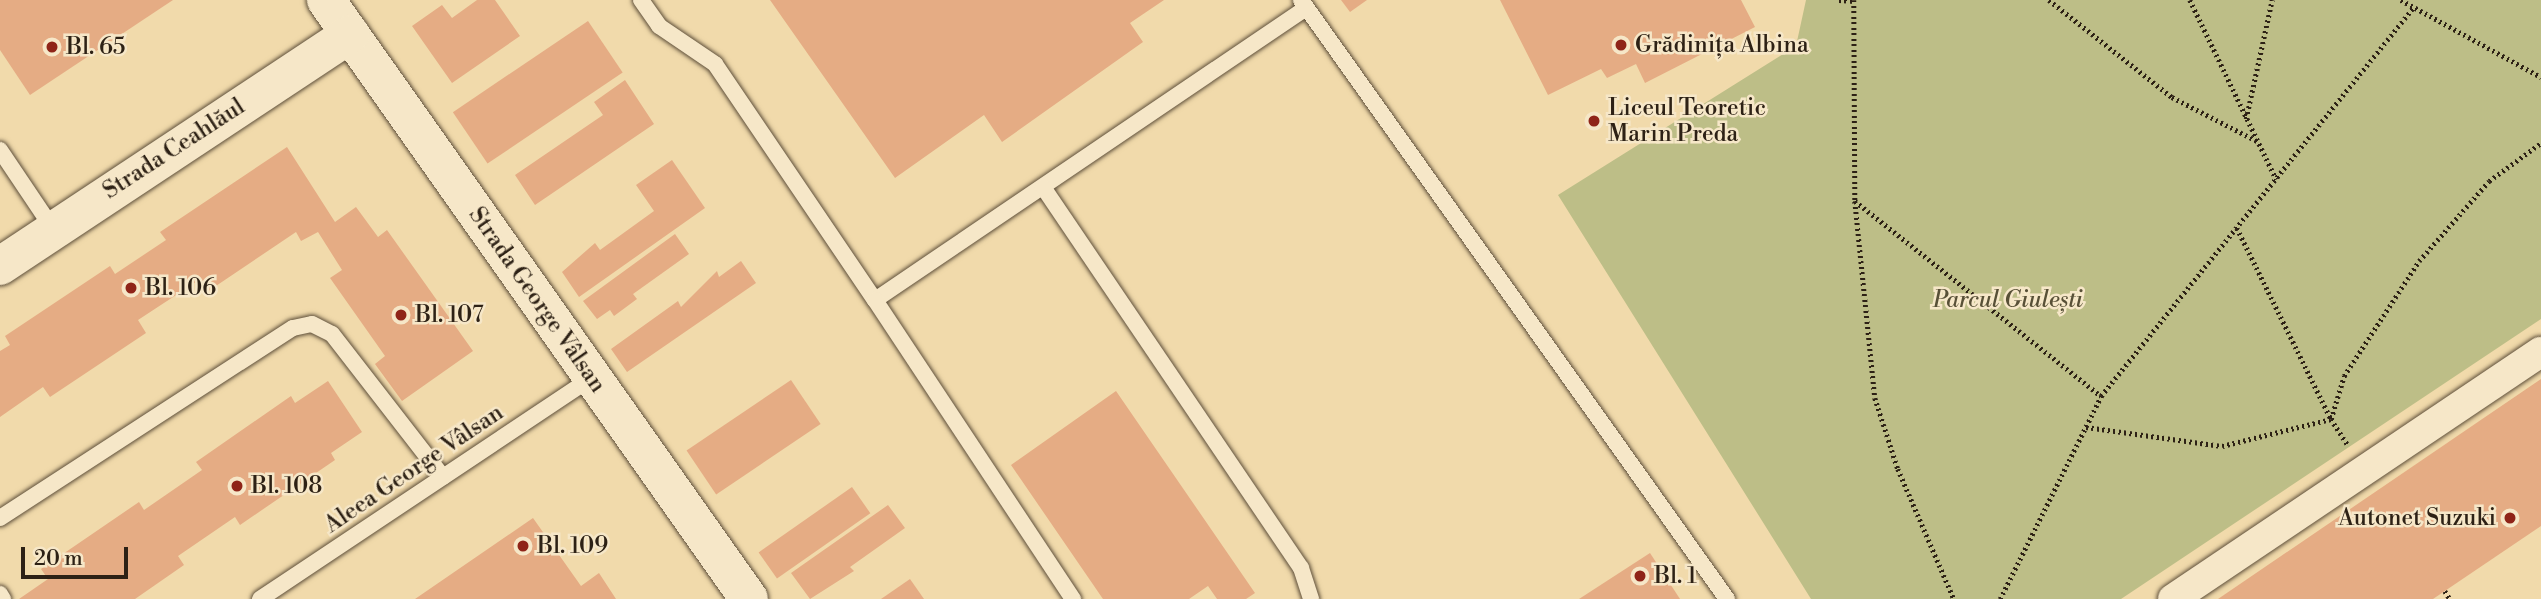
<!DOCTYPE html>
<meta charset="utf-8">
<style>
body{margin:0}
#map{position:relative;width:2541px;height:599px;overflow:hidden;background:#f1daab;font-family:"Libre Bodoni",serif}
div>[style]{position:absolute}
.green>*{inset:0;background:#bdbe87}
.building>*{inset:0;background:#e5ac84;transform-origin:0 0}
.path>*{height:4.5px;margin-top:-2.25px;transform-origin:0;background:repeating-linear-gradient(90deg,#2d2115 0 2px,transparent 0 5.5px)}
.roads{filter:drop-shadow(0 0 2px #5e4f3a) drop-shadow(0 0 2px #5e4f3a)}
.lane>*{height:16px;margin:-8px;padding:0 8px;transform-origin:8px;border-radius:8px;background:#f6e7c8}
.street>*{height:30px;margin:-15px;padding:0 15px;transform-origin:15px;border-radius:15px;background:#f6e7c8}
.secondary>*{height:38px;margin:-19px;padding:0 19px;transform-origin:19px;border-radius:19px;background:#f6e7c8}
.dots>*{width:19px;height:19px;translate:-50% -50%;box-sizing:border-box;border:4px solid #f6e7c8;border-radius:50%}
span{translate:-50% -50%;white-space:nowrap;text-align:center;line-height:1.15;-webkit-text-stroke:5px #f6e7c8;paint-order:stroke}
.poi-label{font-size:23px;color:#2d2115}
.left{translate:0 -50%;text-align:left}
.right{translate:-100% -50%;text-align:right}
.street-label{font-size:23px;color:#2d2115}
.park-label{font-size:23px;color:#585037;font-style:italic}
.scale{position:absolute;left:21px;top:547px;width:107px;height:32px;box-sizing:border-box;border:4px solid #2d2115;border-top:0;padding-left:9px;font-size:21px;line-height:24px;white-space:nowrap;color:#2d2115;-webkit-text-stroke:5px #f6e7c8;paint-order:stroke}
</style>
<div id="map">
<div class="green">
<div style="clip-path:polygon(1806px 0,2541px 0,2541px 319px,2121px 599px,1811px 599px,1558px 195px,1796px 46px)"></div>
</div>
<div class="building">
<div style="clip-path:polygon(0 0,173px 0,30px 95px,0 50px)"></div>
<div style="clip-path:polygon(477px 0,495px 0,520px 36px,452px 83px,412px 26px,442px 5px,452px 18px)"></div>
<div style="clip-path:polygon(770px 0,1164px 0,1130px 23px,1143px 42px,1002px 142px,984px 115px,895px 178px)"></div>
<div style="clip-path:polygon(1341px 0,1367px 0,1350px 12px)"></div>
<div style="clip-path:polygon(1500px 0,1741px 0,1755px 27px,1645px 83px,1636px 64px,1607px 78px,1601px 69px,1548px 95px)"></div>
<div style="left:588px;top:21px;width:62px;height:163px;rotate:56deg"></div>
<div style="clip-path:polygon(625px 80px,654px 124px,535px 205px,515px 175px,603px 115px,594px 102px)"></div>
<div style="clip-path:polygon(287px 147px,335px 222px,356px 207px,378px 237px,387px 230px,473px 351px,402px 401px,375px 364px,385px 356px,330px 278px,342px 270px,318px 232px,301px 241px,296px 232px,204px 294px,196px 282px,138px 320px,146px 333px,50px 397px,43px 387px,0 417px,0 351px,10px 345px,5px 336px,110px 266px,115px 274px,166px 240px,160px 232px)"></div>
<div style="clip-path:polygon(672px 160px,705px 208px,579px 297px,562px 272px,595px 243px,600px 250px,654px 211px,636px 185px)"></div>
<div style="clip-path:polygon(675px 234px,689px 254px,633px 294px,637px 299px,614px 316px,610px 310px,597px 319px,583px 301px)"></div>
<div style="clip-path:polygon(741px 261px,756px 283px,627px 372px,611px 349px,678px 301px,681px 307px,717px 271px,719px 277px)"></div>
<div style="clip-path:polygon(2541px 379px,2541px 526px,2433px 599px,2218px 599px)"></div>
<div style="left:791px;top:380px;width:53px;height:126px;rotate:56deg"></div>
<div style="clip-path:polygon(328px 381px,362px 432px,331px 453px,335px 460px,240px 525px,235px 517px,178px 556px,184px 565px,135px 599px,19px 599px,48px 579px,41px 569px,139px 502px,144px 510px,202px 470px,196px 462px,291px 396px,295px 403px)"></div>
<div style="clip-path:polygon(1116px 391px,1255px 593px,1246px 599px,1217px 599px,1208px 586px,1189px 599px,1103px 599px,1011px 465px)"></div>
<div style="left:852px;top:487px;width:32px;height:114px;rotate:55deg"></div>
<div style="clip-path:polygon(888px 505px,905px 528px,850px 567px,854px 571px,810px 599px,791px 573px)"></div>
<div style="clip-path:polygon(533px 518px,581px 586px,599px 573px,616px 599px,415px 599px)"></div>
<div style="clip-path:polygon(1650px 553px,1680px 599px,1579px 599px)"></div>
<div style="clip-path:polygon(910px 579px,924px 599px,881px 599px)"></div>
</div>
<div class="path">
<div style="left:1839px;top:0;width:16px;rotate:4deg"></div>
<div style="left:1854px;top:0;width:201px;rotate:89.7deg"></div>
<div style="left:1855px;top:201px;width:198px;rotate:84.2deg"></div>
<div style="left:1875px;top:398px;width:75px;rotate:72.1deg"></div>
<div style="left:1898px;top:469px;width:142px;rotate:66.7deg"></div>
<div style="left:2049px;top:0;width:157px;rotate:38.3deg"></div>
<div style="left:2172px;top:97px;width:96px;rotate:27.4deg"></div>
<div style="left:2190px;top:0;width:199px;rotate:64.3deg"></div>
<div style="left:2401px;top:0;width:160px;rotate:28.8deg"></div>
<div style="left:2246px;top:119px;width:122px;rotate:-77.7deg"></div>
<div style="left:1855px;top:201px;width:314px;rotate:38.4deg"></div>
<div style="left:2237px;top:228px;width:213px;rotate:63.8deg"></div>
<div style="left:2331px;top:419px;width:31px;rotate:57deg"></div>
<div style="left:2331px;top:419px;width:45px;rotate:-73.2deg"></div>
<div style="left:2344px;top:376px;width:137px;rotate:-56.9deg"></div>
<div style="left:2419px;top:261px;width:106px;rotate:-48.8deg"></div>
<div style="left:2489px;top:181px;width:64px;rotate:-36.2deg"></div>
<div style="left:2086px;top:427px;width:137px;rotate:8deg"></div>
<div style="left:2222px;top:446px;width:112px;rotate:-13.9deg"></div>
<div style="left:2445px;top:591px;width:9px;rotate:58deg"></div>
<div style="left:2000px;top:599px;width:227px;rotate:-63.5deg"></div>
<div style="left:2101px;top:396px;width:499px;rotate:-51.2deg"></div>
</div>
<div class="roads">
<div class="lane">
<div style="left:641px;top:0;width:32px;rotate:55deg"></div>
<div style="left:659px;top:26px;width:68px;rotate:34.2deg"></div>
<div style="left:715px;top:64px;width:285px;rotate:55.9deg"></div>
<div style="left:875px;top:300px;width:521px;rotate:-34.12deg"></div>
<div style="left:1301px;top:0;width:735px;rotate:54.58deg"></div>
<div style="left:0;top:150px;width:95px;rotate:56.1deg"></div>
<div style="left:1043px;top:187px;width:460px;rotate:55.9deg"></div>
<div style="left:1301px;top:568px;width:33px;rotate:72deg"></div>
<div style="left:875px;top:300px;width:359px;rotate:56.5deg"></div>
<div style="left:0;top:518px;width:349px;rotate:-33deg"></div>
<div style="left:293px;top:328px;width:19px;rotate:-12deg"></div>
<div style="left:312px;top:324px;width:22px;rotate:27deg"></div>
<div style="left:332px;top:334px;width:181px;rotate:52.2deg"></div>
<div style="left:0;top:594px;width:6px;rotate:59deg"></div>
<div style="left:260px;top:599px;width:399px;rotate:-33.7deg"></div>
</div>
<div class="street">
<div style="left:2173px;top:599px;width:443px;rotate:-33.9deg"></div>
</div>
<div class="secondary">
<div style="left:326px;top:0;width:733px;rotate:54.77deg"></div>
<div style="left:0;top:266px;width:420px;rotate:-33.5deg"></div>
</div>
</div>
<div class="dots">
<div style="left:1621px;top:45px;background:#8f2418"></div>
<div style="left:52px;top:47px;background:#8f2418"></div>
<div style="left:1594px;top:121px;background:#8f2418"></div>
<div style="left:131px;top:288px;background:#8f2418"></div>
<div style="left:401px;top:315px;background:#8f2418"></div>
<div style="left:237px;top:486px;background:#8f2418"></div>
<div style="left:2510px;top:518px;background:#8f2418"></div>
<div style="left:523px;top:546px;background:#8f2418"></div>
<div style="left:1640px;top:576px;background:#8f2418"></div>
</div>
<div class="poi-label">
<span class="left" style="left:1635px;top:45px">Grădinița Albina</span>
<span class="left" style="left:66px;top:47px">Bl. 65</span>
<span class="left" style="left:1608px;top:121px">Liceul Teoretic<br>Marin Preda</span>
<span class="left" style="left:145px;top:288px">Bl. 106</span>
<span class="left" style="left:415px;top:315px">Bl. 107</span>
<span class="left" style="left:251px;top:486px">Bl. 108</span>
<span class="right" style="left:2496px;top:518px">Autonet Suzuki</span>
<span class="left" style="left:537px;top:546px">Bl. 109</span>
<span class="left" style="left:1654px;top:576px">Bl. 1</span>
</div>
<div class="street-label">
<span style="left:174px;top:149px;rotate:-33deg">Strada Ceahlăul</span>
<span style="left:537px;top:300px;rotate:55deg">Strada George Vâlsan</span>
<span style="left:414px;top:469px;rotate:-34deg">Aleea George Vâlsan</span>
</div>
<div class="park-label">
<span style="left:2008px;top:300px">Parcul Giulești</span>
</div>
<div class="scale">20 m</div>
</div>
